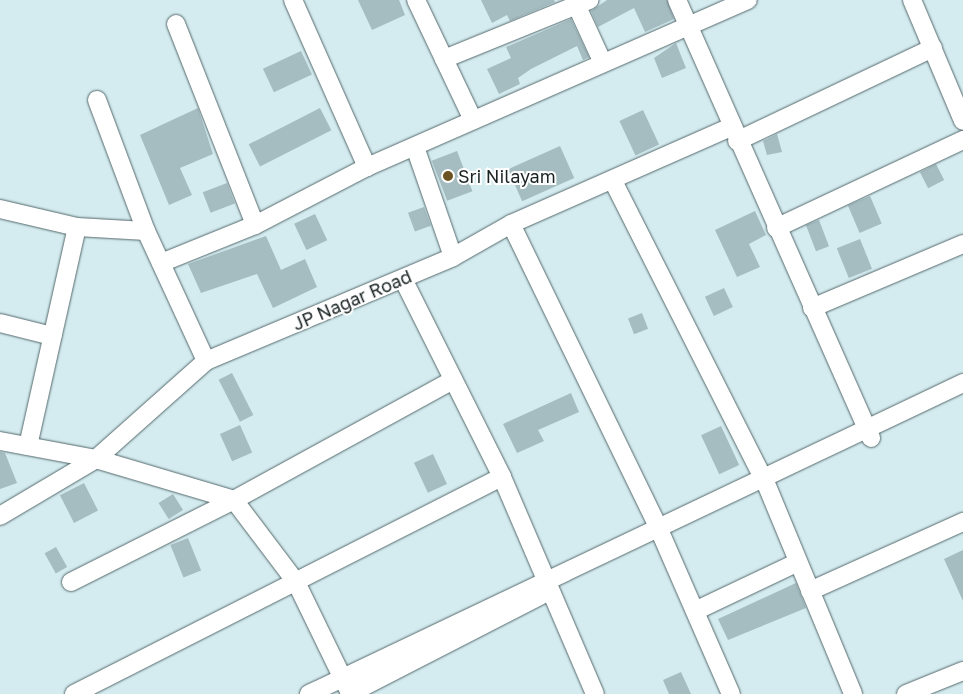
<!DOCTYPE html>
<style>
body{margin:0}
#map{position:relative;width:963px;height:694px;overflow:hidden;background:#d4ebef;font-family:"Golos Text",sans-serif}
div>[style]{position:absolute}
.building>*{inset:0;background:#a5bcc0;transform-origin:0 0}
.roads{filter:drop-shadow(0 0 1px #54696c) drop-shadow(0 0 1px #54696c)}
.minor>*{height:18px;margin:-9px;padding:0 9px;transform-origin:9px;border-radius:9px;background:#fff}
.dots>*{width:14px;height:14px;translate:-50% -50%;box-sizing:border-box;border:2px solid #fff;border-radius:50%}
span{translate:-50% -50%;white-space:nowrap;text-align:center;line-height:1.15;-webkit-text-stroke:4px #fff;paint-order:stroke}
.poi-label{font-size:18px;color:#1b2425}
.left{translate:0 -50%;text-align:left}
.street-label{font-size:18px;color:#1b2425}
</style>
<div id="map">
<div class="building">
<div style="clip-path:polygon(358px 0,399px 0,405px 15px,372px 30px)"></div>
<div style="clip-path:polygon(481px 0,554px 0,555px 2px,510px 21px,507px 15px,492px 23px)"></div>
<div style="clip-path:polygon(607px 0,667px 0,674px 19px,645px 32px,634px 8px,598px 27px,591px 11px)"></div>
<div style="clip-path:polygon(571px 19px,589px 57px,583px 60px,577px 46px,531px 69px,518px 78px,520px 84px,499px 94px,487px 69px,511px 58px,506px 47px)"></div>
<div style="clip-path:polygon(676px 43px,686px 68px,662px 78px,654px 58px)"></div>
<div style="left:301px;top:51px;width:26px;height:42px;rotate:65deg"></div>
<div style="clip-path:polygon(198px 108px,213px 154px,180px 168px,192px 195px,169px 205px,140px 135px)"></div>
<div style="left:320px;top:108px;width:25px;height:80px;rotate:63deg"></div>
<div style="left:643px;top:110px;width:38px;height:26px;rotate:65deg"></div>
<div style="clip-path:polygon(777px 134px,782px 152px,767px 155px,763px 141px)"></div>
<div style="left:560px;top:146px;width:35px;height:57px;rotate:66deg"></div>
<div style="left:457px;top:151px;width:43px;height:27px;rotate:69deg"></div>
<div style="left:936px;top:164px;width:18px;height:18px;rotate:63deg"></div>
<div style="left:227px;top:183px;width:22px;height:26px;rotate:69deg"></div>
<div style="left:870px;top:196px;width:30px;height:24px;rotate:67deg"></div>
<div style="left:424px;top:207px;width:20px;height:17px;rotate:70deg"></div>
<div style="clip-path:polygon(755px 211px,766px 235px,749px 244px,760px 267px,737px 277px,715px 230px)"></div>
<div style="left:315px;top:214px;width:29px;height:23px;rotate:65deg"></div>
<div style="left:819px;top:220px;width:28px;height:14px;rotate:69deg"></div>
<div style="clip-path:polygon(266px 236px,281px 270px,305px 259px,317px 287px,273px 308px,257px 274px,201px 293px,188px 264px)"></div>
<div style="left:860px;top:239px;width:32px;height:25px;rotate:68deg"></div>
<div style="left:724px;top:288px;width:21px;height:21px;rotate:65deg"></div>
<div style="left:642px;top:313px;width:17px;height:15px;rotate:69deg"></div>
<div style="left:232px;top:373px;width:47px;height:15px;rotate:63deg"></div>
<div style="clip-path:polygon(571px 393px,579px 412px,538px 430px,544px 441px,517px 453px,503px 424px)"></div>
<div style="left:240px;top:425px;width:30px;height:22px;rotate:66deg"></div>
<div style="left:721px;top:426px;width:43px;height:22px;rotate:65deg"></div>
<div style="clip-path:polygon(0 452px,5px 453px,17px 483px,0 489px)"></div>
<div style="left:433px;top:454px;width:33px;height:21px;rotate:65deg"></div>
<div style="left:84px;top:483px;width:31px;height:27px;rotate:63deg"></div>
<div style="left:173px;top:494px;width:19px;height:17px;rotate:58deg"></div>
<div style="left:188px;top:538px;width:35px;height:19px;rotate:68deg"></div>
<div style="left:56px;top:547px;width:23px;height:13px;rotate:61deg"></div>
<div style="clip-path:polygon(963px 550px,963px 601px,944px 559px)"></div>
<div style="clip-path:polygon(796px 583px,806px 608px,728px 640px,718px 619px)"></div>
<div style="clip-path:polygon(681px 672px,691px 694px,669px 694px,663px 680px)"></div>
</div>
<div class="roads">
<div class="minor">
<div style="left:293px;top:0;width:183px;rotate:66.1deg"></div>
<div style="left:416px;top:0;width:133px;rotate:64.6deg"></div>
<div style="left:574px;top:0;width:69px;rotate:65.3deg"></div>
<div style="left:677px;top:0;width:479px;rotate:66.1deg"></div>
<div style="left:912px;top:0;width:131px;rotate:67.1deg"></div>
<div style="left:176px;top:24px;width:216px;rotate:68.5deg"></div>
<div style="left:444px;top:59px;width:157px;rotate:-22.1deg"></div>
<div style="left:97px;top:100px;width:140px;rotate:69.5deg"></div>
<div style="left:146px;top:231px;width:143px;rotate:65.2deg"></div>
<div style="left:737px;top:141px;width:217px;rotate:-25.4deg"></div>
<div style="left:415px;top:147px;width:116px;rotate:70.9deg"></div>
<div style="left:613px;top:181px;width:330px;rotate:63.2deg"></div>
<div style="left:0;top:209px;width:79px;rotate:13.2deg"></div>
<div style="left:77px;top:227px;width:69px;rotate:3.3deg"></div>
<div style="left:511px;top:224px;width:337px;rotate:64.1deg"></div>
<div style="left:658px;top:527px;width:182px;rotate:66.4deg"></div>
<div style="left:776px;top:228px;width:207px;rotate:-25.2deg"></div>
<div style="left:161px;top:263px;width:101px;rotate:-22deg"></div>
<div style="left:255px;top:225px;width:126px;rotate:-27.4deg"></div>
<div style="left:367px;top:167px;width:416px;rotate:-23.7deg"></div>
<div style="left:403px;top:279px;width:221px;rotate:63.4deg"></div>
<div style="left:502px;top:477px;width:236px;rotate:66.8deg"></div>
<div style="left:812px;top:308px;width:164px;rotate:-23deg"></div>
<div style="left:0;top:323px;width:54px;rotate:14deg"></div>
<div style="left:0;top:441px;width:98px;rotate:10.6deg"></div>
<div style="left:96px;top:459px;width:144px;rotate:16.5deg"></div>
<div style="left:234px;top:500px;width:103px;rotate:52.9deg"></div>
<div style="left:296px;top:582px;width:117px;rotate:64.1deg"></div>
<div style="left:28px;top:446px;width:224px;rotate:-77.4deg"></div>
<div style="left:767px;top:486px;width:225px;rotate:67.5deg"></div>
<div style="left:0;top:516px;width:112px;rotate:-30.7deg"></div>
<div style="left:96px;top:459px;width:147px;rotate:-41.7deg"></div>
<div style="left:206px;top:361px;width:268px;rotate:-22.8deg"></div>
<div style="left:453px;top:257px;width:67px;rotate:-29.6deg"></div>
<div style="left:511px;top:224px;width:240px;rotate:-23.8deg"></div>
<div style="left:71px;top:582px;width:182px;rotate:-26.7deg"></div>
<div style="left:234px;top:500px;width:250px;rotate:-28.7deg"></div>
<div style="left:810px;top:591px;width:168px;rotate:-24.3deg"></div>
<div style="left:695px;top:611px;width:114px;rotate:-25.4deg"></div>
<div style="left:74px;top:694px;width:480px;rotate:-26.9deg"></div>
<div style="left:309px;top:694px;width:724px;rotate:-25.43deg"></div>
<div style="left:349px;top:694px;width:215px;rotate:-27.2deg"></div>
<div style="left:906px;top:694px;width:61px;rotate:-22deg"></div>
</div>
</div>
<div class="dots">
<div style="left:448px;top:176px;background:#6b5323"></div>
</div>
<div class="poi-label">
<span class="left" style="left:458px;top:176px">Sri Nilayam</span>
</div>
<div class="street-label">
<span style="left:352px;top:300px;rotate:-23deg">JP Nagar Road</span>
</div>
</div>
